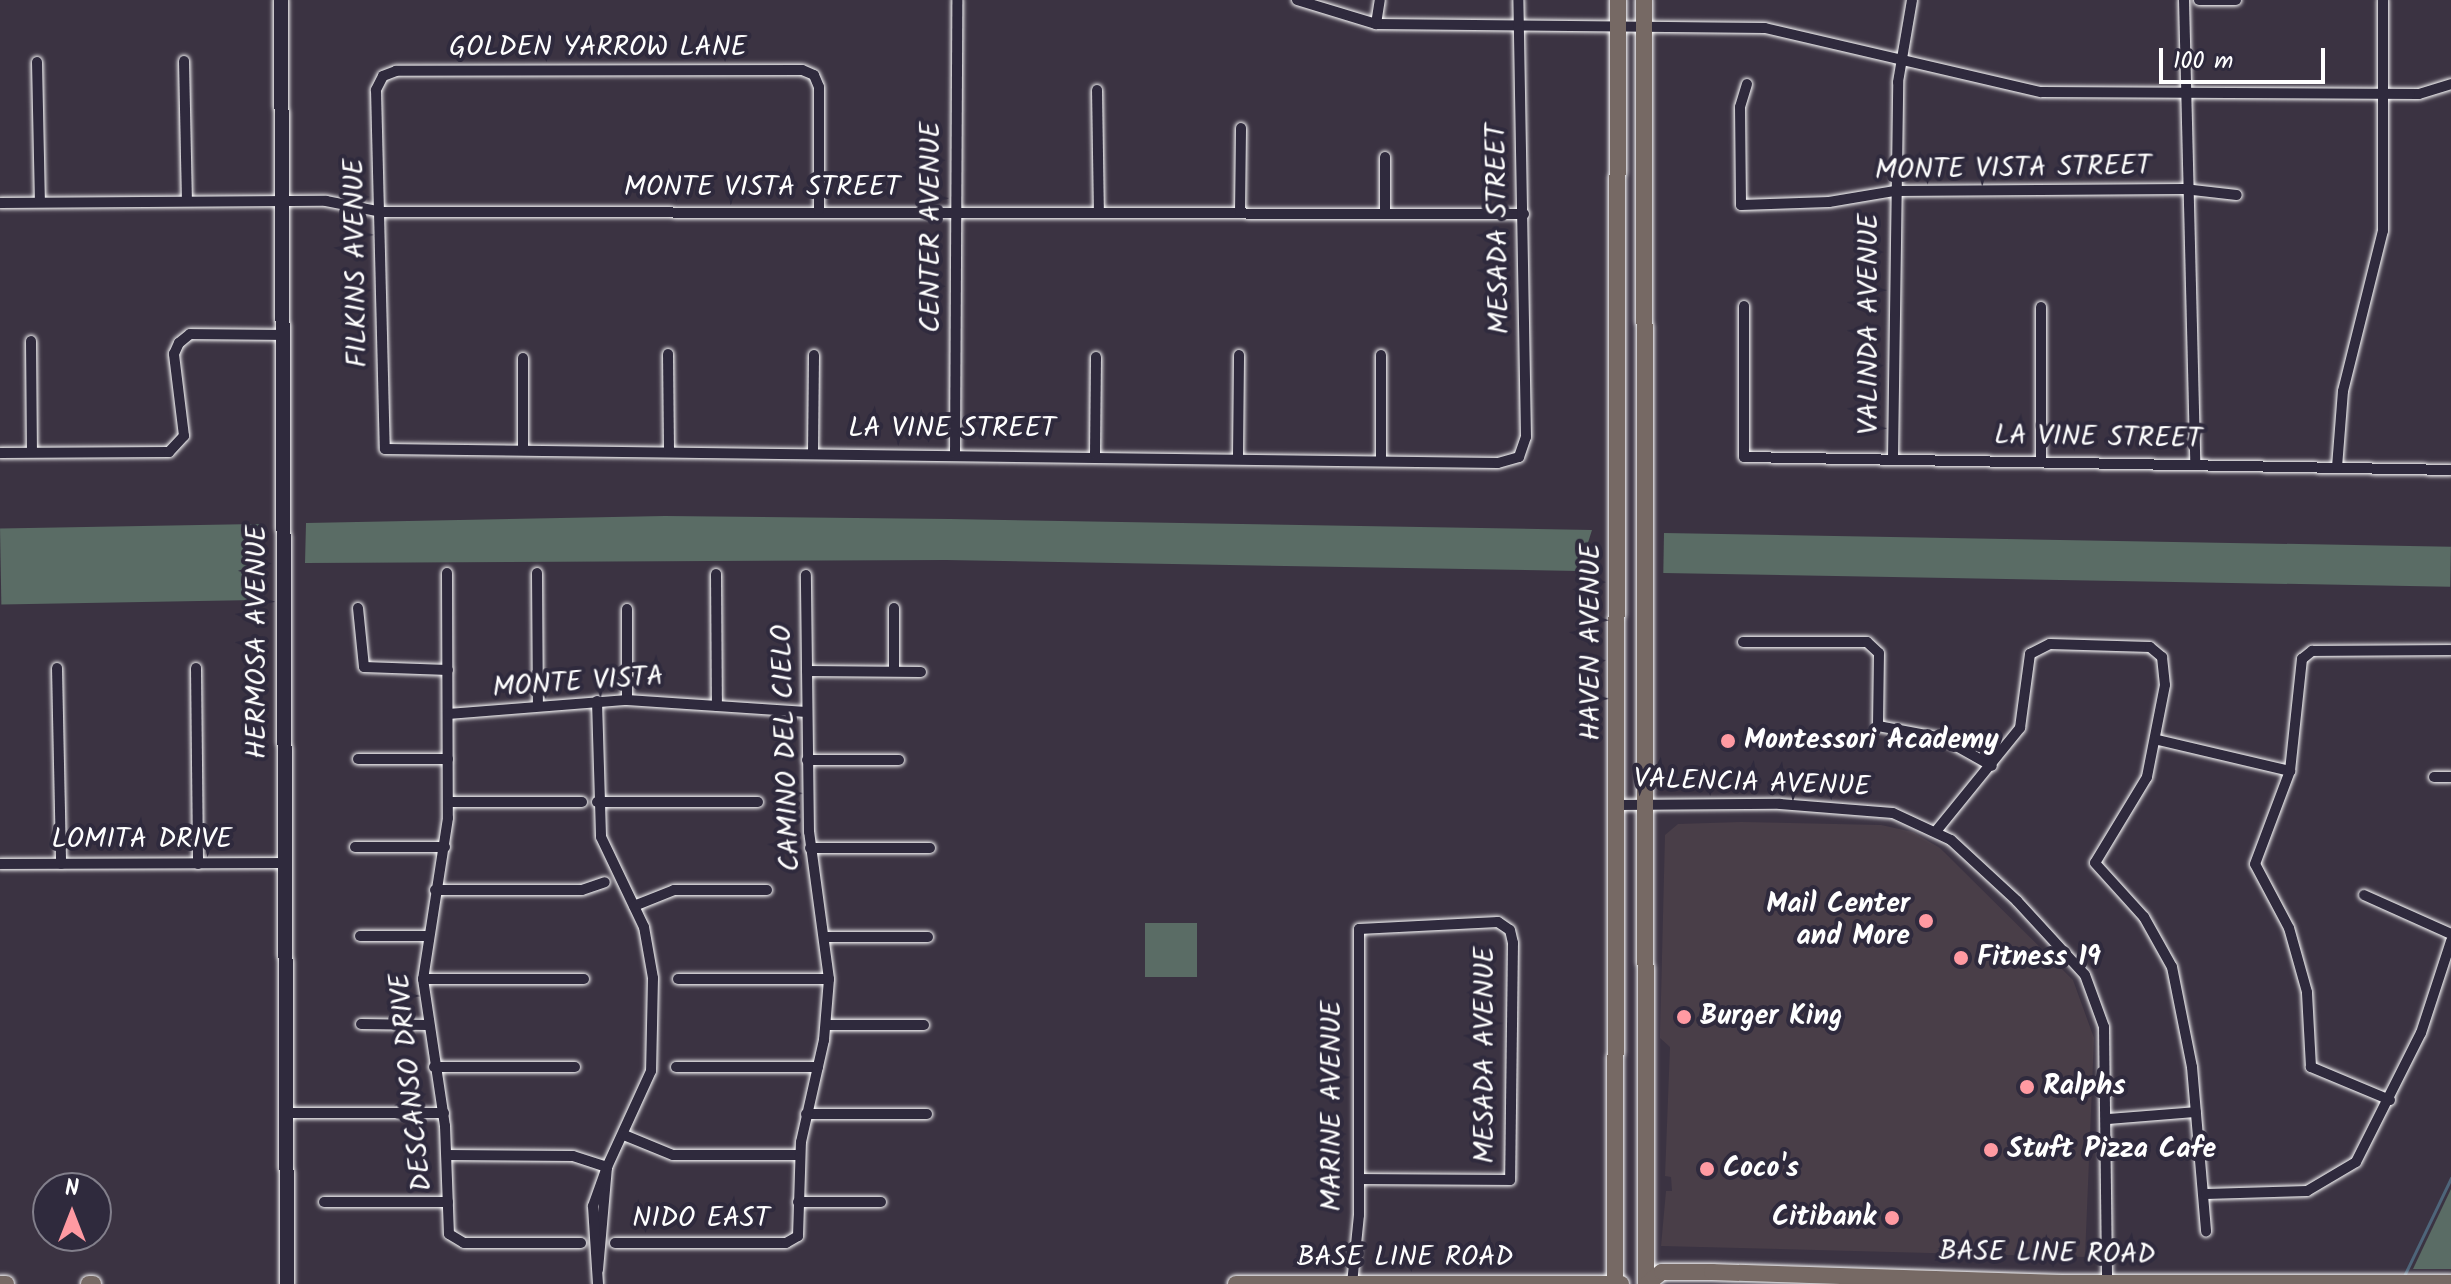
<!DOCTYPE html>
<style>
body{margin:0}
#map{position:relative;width:2451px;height:1284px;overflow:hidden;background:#3b3342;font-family:Kalam,sans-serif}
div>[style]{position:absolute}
.built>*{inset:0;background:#493e48}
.green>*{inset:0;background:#5a6c65;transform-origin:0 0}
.stream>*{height:3px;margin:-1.5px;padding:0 1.5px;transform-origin:1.5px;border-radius:1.5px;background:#4e657a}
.roads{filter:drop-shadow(0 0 2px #fff) drop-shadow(0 0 2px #fff)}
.street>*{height:10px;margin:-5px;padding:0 5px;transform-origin:5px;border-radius:5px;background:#2f2a3d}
.secondary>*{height:14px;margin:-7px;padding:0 7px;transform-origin:7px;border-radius:7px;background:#2f2a3d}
.primary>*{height:16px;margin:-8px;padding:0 8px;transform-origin:8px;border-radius:8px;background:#766964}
.dots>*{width:22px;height:22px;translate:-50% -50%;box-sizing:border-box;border:4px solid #2f2a3d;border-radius:50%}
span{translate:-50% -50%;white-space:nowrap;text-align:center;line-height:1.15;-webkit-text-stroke:8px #2f2a3d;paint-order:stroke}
.street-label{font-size:28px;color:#fff}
.poi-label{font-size:28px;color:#fff;font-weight:700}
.left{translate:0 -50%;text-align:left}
.right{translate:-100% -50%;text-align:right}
.north{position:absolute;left:32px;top:1172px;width:80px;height:80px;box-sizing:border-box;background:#2f2a3d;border:2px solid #827f8b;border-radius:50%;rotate:0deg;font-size:22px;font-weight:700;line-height:32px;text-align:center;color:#fff}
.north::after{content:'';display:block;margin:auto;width:28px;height:36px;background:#ff9aa2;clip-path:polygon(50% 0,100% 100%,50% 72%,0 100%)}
.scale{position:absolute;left:2159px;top:48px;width:166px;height:36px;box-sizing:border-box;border:4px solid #fff;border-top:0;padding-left:10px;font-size:24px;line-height:28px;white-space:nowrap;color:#fff;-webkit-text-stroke:6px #2f2a3d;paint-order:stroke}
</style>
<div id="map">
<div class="built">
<div style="clip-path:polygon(1741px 822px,1881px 825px,1913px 832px,1940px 848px,2073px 980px,2094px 1038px,2085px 1257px,1661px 1246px,1666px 1191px,1672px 1191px,1671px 1177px,1665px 1176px,1670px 1047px,1660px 1038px,1665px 835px,1678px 824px)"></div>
</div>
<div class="green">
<div style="clip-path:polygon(665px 516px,950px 519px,1592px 530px,1579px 571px,946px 560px,305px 563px,306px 523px)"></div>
<div style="left:262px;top:524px;width:76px;height:262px;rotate:89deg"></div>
<div style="left:1664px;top:533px;width:787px;height:40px;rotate:1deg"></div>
<div style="left:1145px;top:923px;width:52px;height:54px"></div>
<div style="clip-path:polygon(2451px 1189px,2451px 1269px,2413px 1269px)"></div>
</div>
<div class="stream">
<div style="left:2404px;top:1276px;width:109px;rotate:-64.4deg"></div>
</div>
<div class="roads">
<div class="street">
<div style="left:1297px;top:0;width:83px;rotate:16.9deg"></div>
<div style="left:1376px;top:24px;width:389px;rotate:0.6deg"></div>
<div style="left:1765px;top:28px;width:283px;rotate:13.1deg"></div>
<div style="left:2041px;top:92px;width:378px;rotate:0.3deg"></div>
<div style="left:2419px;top:94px;width:34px;rotate:-17deg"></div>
<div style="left:2184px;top:0;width:464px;rotate:88.6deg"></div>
<div style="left:2199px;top:0;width:37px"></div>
<div style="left:1376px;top:24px;width:24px;rotate:-81deg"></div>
<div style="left:184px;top:61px;width:140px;rotate:88.8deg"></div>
<div style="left:37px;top:62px;width:140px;rotate:88.8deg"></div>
<div style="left:1747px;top:84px;width:24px;rotate:107deg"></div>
<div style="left:1740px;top:107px;width:98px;rotate:89.4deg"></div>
<div style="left:1741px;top:205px;width:88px;rotate:-2deg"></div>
<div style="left:1829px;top:202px;width:67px;rotate:-9.5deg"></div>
<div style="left:1895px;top:191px;width:289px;rotate:-0.4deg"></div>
<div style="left:2184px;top:189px;width:53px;rotate:6.5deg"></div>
<div style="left:1097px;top:90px;width:123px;rotate:89.1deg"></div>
<div style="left:1385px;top:157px;width:55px;rotate:90deg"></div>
<div style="left:0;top:203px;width:326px;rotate:-0.4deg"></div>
<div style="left:326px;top:201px;width:57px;rotate:11.1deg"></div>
<div style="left:382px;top:212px;width:1142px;rotate:0.1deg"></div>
<div style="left:819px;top:210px;width:123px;rotate:-90deg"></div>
<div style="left:819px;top:87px;width:13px;rotate:-113deg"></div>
<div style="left:814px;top:75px;width:13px;rotate:-157deg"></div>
<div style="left:802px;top:70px;width:406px;rotate:179.9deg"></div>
<div style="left:396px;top:71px;width:14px;rotate:159deg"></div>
<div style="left:383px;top:76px;width:16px;rotate:117deg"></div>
<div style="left:376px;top:90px;width:359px;rotate:88.6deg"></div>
<div style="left:385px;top:449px;width:1113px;rotate:0.72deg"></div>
<div style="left:1498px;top:463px;width:22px;rotate:-16deg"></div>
<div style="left:1519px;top:457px;width:21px;rotate:-71deg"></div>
<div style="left:1526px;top:437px;width:437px;rotate:-91deg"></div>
<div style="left:1240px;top:212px;width:84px;rotate:-89.3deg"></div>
<div style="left:1744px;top:306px;width:151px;rotate:90deg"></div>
<div style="left:1744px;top:457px;width:707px;rotate:1.05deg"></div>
<div style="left:2041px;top:307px;width:153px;rotate:90deg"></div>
<div style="left:31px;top:341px;width:111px;rotate:89.5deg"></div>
<div style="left:668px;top:354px;width:96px;rotate:89.4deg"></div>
<div style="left:523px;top:358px;width:92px;rotate:90deg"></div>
<div style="left:813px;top:452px;width:97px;rotate:-89.4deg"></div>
<div style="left:0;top:453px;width:169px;rotate:-0.3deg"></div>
<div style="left:169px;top:452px;width:22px;rotate:-47deg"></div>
<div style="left:184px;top:436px;width:83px;rotate:-97deg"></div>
<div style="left:174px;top:354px;width:12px;rotate:-66deg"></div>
<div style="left:179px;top:343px;width:14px;rotate:-39deg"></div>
<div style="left:190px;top:334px;width:94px;rotate:0.6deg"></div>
<div style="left:955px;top:453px;width:453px;rotate:-89.7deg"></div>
<div style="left:1095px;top:454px;width:97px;rotate:-89.4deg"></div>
<div style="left:1238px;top:455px;width:100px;rotate:-89.4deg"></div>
<div style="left:1893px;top:458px;width:376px;rotate:-89.2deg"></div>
<div style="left:1898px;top:82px;width:83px;rotate:-80.3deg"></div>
<div style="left:1381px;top:459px;width:104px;rotate:-90deg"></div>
<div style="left:2337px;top:467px;width:76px;rotate:-85.5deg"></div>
<div style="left:2343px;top:391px;width:165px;rotate:-76deg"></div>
<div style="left:2383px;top:231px;width:231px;rotate:-90deg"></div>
<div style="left:447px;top:573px;width:245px;rotate:89.8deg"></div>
<div style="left:448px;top:818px;width:163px;rotate:98.8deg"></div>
<div style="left:423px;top:979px;width:149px;rotate:81.5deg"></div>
<div style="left:445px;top:1126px;width:108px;rotate:87.9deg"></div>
<div style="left:449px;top:1234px;width:17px;rotate:31deg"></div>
<div style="left:464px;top:1243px;width:117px"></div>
<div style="left:537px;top:573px;width:133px;rotate:89.6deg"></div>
<div style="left:716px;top:574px;width:132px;rotate:89.6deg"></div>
<div style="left:358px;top:608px;width:59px;rotate:84.2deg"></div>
<div style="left:364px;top:667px;width:84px;rotate:2deg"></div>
<div style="left:894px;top:608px;width:63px;rotate:90deg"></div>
<div style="left:627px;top:609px;width:91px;rotate:90deg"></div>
<div style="left:1743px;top:642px;width:124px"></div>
<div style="left:1867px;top:642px;width:16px;rotate:43deg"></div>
<div style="left:1879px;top:653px;width:73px;rotate:90.8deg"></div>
<div style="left:1878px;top:726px;width:65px;rotate:10.6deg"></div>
<div style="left:1942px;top:738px;width:57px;rotate:29.2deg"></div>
<div style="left:57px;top:668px;width:196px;rotate:88.8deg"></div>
<div style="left:196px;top:668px;width:196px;rotate:89.4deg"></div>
<div style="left:807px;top:671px;width:114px;rotate:0.5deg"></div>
<div style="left:597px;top:701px;width:136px;rotate:88.3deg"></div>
<div style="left:601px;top:837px;width:100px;rotate:64.5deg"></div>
<div style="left:644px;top:927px;width:52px;rotate:80deg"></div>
<div style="left:653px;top:978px;width:93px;rotate:91.2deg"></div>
<div style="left:651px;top:1071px;width:106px;rotate:114.6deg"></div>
<div style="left:607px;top:1167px;width:103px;rotate:95deg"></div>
<div style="left:448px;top:714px;width:180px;rotate:-4.5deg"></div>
<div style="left:627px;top:700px;width:180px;rotate:3.8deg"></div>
<div style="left:2158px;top:740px;width:136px;rotate:13.2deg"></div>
<div style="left:358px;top:759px;width:90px"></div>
<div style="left:807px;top:760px;width:92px"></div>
<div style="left:2434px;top:777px;width:17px"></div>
<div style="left:449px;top:802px;width:133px"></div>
<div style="left:597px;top:802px;width:161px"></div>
<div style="left:1617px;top:805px;width:163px;rotate:-0.4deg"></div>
<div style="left:1780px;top:804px;width:113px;rotate:4.6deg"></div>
<div style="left:1893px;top:813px;width:64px;rotate:25deg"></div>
<div style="left:1951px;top:840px;width:90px;rotate:42.7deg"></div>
<div style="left:2017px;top:901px;width:100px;rotate:47.4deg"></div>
<div style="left:2085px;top:975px;width:55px;rotate:69.9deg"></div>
<div style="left:2104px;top:1027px;width:257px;rotate:89.3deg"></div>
<div style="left:1937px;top:830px;width:132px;rotate:-50.9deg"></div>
<div style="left:2020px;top:728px;width:75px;rotate:-82.3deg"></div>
<div style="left:2030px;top:654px;width:22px;rotate:-27deg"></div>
<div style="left:2050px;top:644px;width:100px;rotate:1.7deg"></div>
<div style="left:2150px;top:647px;width:16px;rotate:40deg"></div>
<div style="left:2162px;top:657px;width:28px;rotate:84deg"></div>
<div style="left:2165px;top:685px;width:94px;rotate:101.1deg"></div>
<div style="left:2147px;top:777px;width:100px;rotate:121.2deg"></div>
<div style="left:2095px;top:863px;width:73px;rotate:47.8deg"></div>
<div style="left:2144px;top:917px;width:57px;rotate:60.8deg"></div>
<div style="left:2172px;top:967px;width:102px;rotate:78.7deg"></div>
<div style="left:2192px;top:1067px;width:165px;rotate:85.1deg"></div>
<div style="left:355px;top:847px;width:90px"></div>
<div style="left:810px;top:848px;width:120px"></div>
<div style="left:0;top:864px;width:285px;rotate:-0.2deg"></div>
<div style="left:435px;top:890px;width:147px"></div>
<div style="left:582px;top:890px;width:24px;rotate:-19deg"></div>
<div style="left:2364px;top:895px;width:95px;rotate:24.1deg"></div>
<div style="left:634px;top:906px;width:43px;rotate:-21.8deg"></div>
<div style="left:674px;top:890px;width:93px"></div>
<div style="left:360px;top:936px;width:66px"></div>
<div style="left:826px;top:937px;width:102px"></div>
<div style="left:423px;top:979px;width:161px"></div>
<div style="left:678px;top:979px;width:151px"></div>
<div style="left:361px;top:1024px;width:66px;rotate:0.9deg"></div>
<div style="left:826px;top:1025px;width:98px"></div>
<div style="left:434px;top:1067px;width:141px"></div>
<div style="left:676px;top:1067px;width:142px"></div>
<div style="left:2390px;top:1100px;width:86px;rotate:-157.3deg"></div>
<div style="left:2311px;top:1067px;width:75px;rotate:-93.1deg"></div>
<div style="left:2307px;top:992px;width:66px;rotate:-105.7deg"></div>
<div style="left:2289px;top:928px;width:72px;rotate:-118deg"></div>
<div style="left:2255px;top:864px;width:99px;rotate:-69.4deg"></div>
<div style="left:2290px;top:771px;width:113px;rotate:-83.9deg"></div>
<div style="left:2302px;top:659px;width:13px;rotate:-39deg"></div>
<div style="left:2312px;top:651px;width:139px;rotate:-0.4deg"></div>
<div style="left:289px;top:1113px;width:155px"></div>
<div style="left:806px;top:1114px;width:121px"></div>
<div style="left:2107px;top:1119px;width:89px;rotate:-4.5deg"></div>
<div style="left:624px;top:1135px;width:53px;rotate:22.2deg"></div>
<div style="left:673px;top:1155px;width:127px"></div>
<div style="left:447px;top:1155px;width:126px;rotate:0.5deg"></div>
<div style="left:573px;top:1156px;width:36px;rotate:18deg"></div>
<div style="left:2206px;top:1194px;width:101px;rotate:-1.7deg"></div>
<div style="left:2307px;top:1191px;width:57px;rotate:-30.6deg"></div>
<div style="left:2356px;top:1162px;width:144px;rotate:-63.3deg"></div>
<div style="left:2421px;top:1033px;width:97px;rotate:-71.9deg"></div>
<div style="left:324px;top:1202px;width:124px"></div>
<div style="left:798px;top:1202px;width:83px"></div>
<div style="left:615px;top:1243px;width:171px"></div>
<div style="left:786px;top:1243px;width:14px;rotate:-30deg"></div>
<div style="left:798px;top:1236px;width:94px;rotate:-88.2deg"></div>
<div style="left:801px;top:1142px;width:105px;rotate:-77.3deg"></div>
<div style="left:824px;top:1040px;width:61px;rotate:-85.3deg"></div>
<div style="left:829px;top:979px;width:148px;rotate:-97.7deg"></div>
<div style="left:809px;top:832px;width:257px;rotate:-90.7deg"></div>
<div style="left:598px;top:1284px;width:78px;rotate:-93.7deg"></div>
<div style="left:593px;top:1206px;width:41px;rotate:-70.3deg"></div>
<div style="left:1352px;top:1284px;width:69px;rotate:-84.2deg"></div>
<div style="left:1359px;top:1215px;width:286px;rotate:-90deg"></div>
<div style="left:1359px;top:929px;width:139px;rotate:-2.9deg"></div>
<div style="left:1498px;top:922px;width:14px;rotate:34deg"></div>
<div style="left:1510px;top:930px;width:13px;rotate:77deg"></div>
<div style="left:1513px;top:943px;width:237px;rotate:90.7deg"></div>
<div style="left:1510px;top:1180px;width:151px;rotate:-179.6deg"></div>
</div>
<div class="secondary">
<div style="left:281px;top:0;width:1284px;rotate:89.73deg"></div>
</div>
<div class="primary">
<div style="left:1644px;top:0;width:1284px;rotate:89.91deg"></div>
<div style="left:0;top:1284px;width:6px"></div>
<div style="left:89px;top:1284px;width:4px"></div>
<div style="left:1236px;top:1284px;width:385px"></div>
<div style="left:1615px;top:1284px;width:1284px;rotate:-89.87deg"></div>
<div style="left:1647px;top:1284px;width:19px;rotate:-39deg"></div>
<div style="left:1662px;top:1272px;width:50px"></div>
<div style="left:1712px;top:1272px;width:350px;rotate:1.8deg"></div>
<div style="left:2062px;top:1283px;width:389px"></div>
</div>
</div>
<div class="dots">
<div style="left:1728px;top:741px;background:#ff9aa2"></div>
<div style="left:1926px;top:921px;background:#ff9aa2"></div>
<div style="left:1961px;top:958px;background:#ff9aa2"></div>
<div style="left:1684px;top:1017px;background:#ff9aa2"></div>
<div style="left:2027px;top:1087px;background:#ff9aa2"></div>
<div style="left:1991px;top:1150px;background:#ff9aa2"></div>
<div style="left:1707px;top:1169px;background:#ff9aa2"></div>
<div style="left:1892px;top:1218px;background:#ff9aa2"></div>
</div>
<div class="street-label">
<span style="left:598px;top:48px">GOLDEN YARROW LANE</span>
<span style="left:2013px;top:169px;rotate:-1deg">MONTE VISTA STREET</span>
<span style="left:762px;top:188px">MONTE VISTA STREET</span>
<span style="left:932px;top:227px;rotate:-90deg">CENTER AVENUE</span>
<span style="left:1499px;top:229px;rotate:-91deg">MESADA STREET</span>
<span style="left:357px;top:263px;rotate:-91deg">FILKINS AVENUE</span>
<span style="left:1870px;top:324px;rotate:-90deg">VALINDA AVENUE</span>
<span style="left:952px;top:429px">LA VINE STREET</span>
<span style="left:2098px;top:438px;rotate:1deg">LA VINE STREET</span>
<span style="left:258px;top:642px;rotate:-90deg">HERMOSA AVENUE</span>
<span style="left:1592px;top:642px;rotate:-90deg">HAVEN AVENUE</span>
<span style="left:578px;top:683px;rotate:-4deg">MONTE VISTA</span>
<span style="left:787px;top:748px;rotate:-92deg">CAMINO DEL CIELO</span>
<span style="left:1752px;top:784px;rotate:2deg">VALENCIA AVENUE</span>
<span style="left:142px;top:840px">LOMITA DRIVE</span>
<span style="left:1486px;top:1055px;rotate:-90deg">MESADA AVENUE</span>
<span style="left:412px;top:1082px;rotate:-96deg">DESCANSO DRIVE</span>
<span style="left:1333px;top:1106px;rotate:-90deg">MARINE AVENUE</span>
<span style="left:701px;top:1219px">NIDO EAST</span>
<span style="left:2047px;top:1254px;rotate:1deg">BASE LINE ROAD</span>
<span style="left:1405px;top:1258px">BASE LINE ROAD</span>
</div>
<div class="poi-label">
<span class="left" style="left:1744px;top:741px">Montessori Academy</span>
<span class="right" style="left:1910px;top:921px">Mail Center<br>and More</span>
<span class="left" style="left:1977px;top:958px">Fitness 19</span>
<span class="left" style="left:1700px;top:1017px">Burger King</span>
<span class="left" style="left:2043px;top:1087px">Ralphs</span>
<span class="left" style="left:2007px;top:1150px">Stuft Pizza Cafe</span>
<span class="left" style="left:1723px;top:1169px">Coco's</span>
<span class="right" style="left:1876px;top:1218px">Citibank</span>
</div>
<div class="north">N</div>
<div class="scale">100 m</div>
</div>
